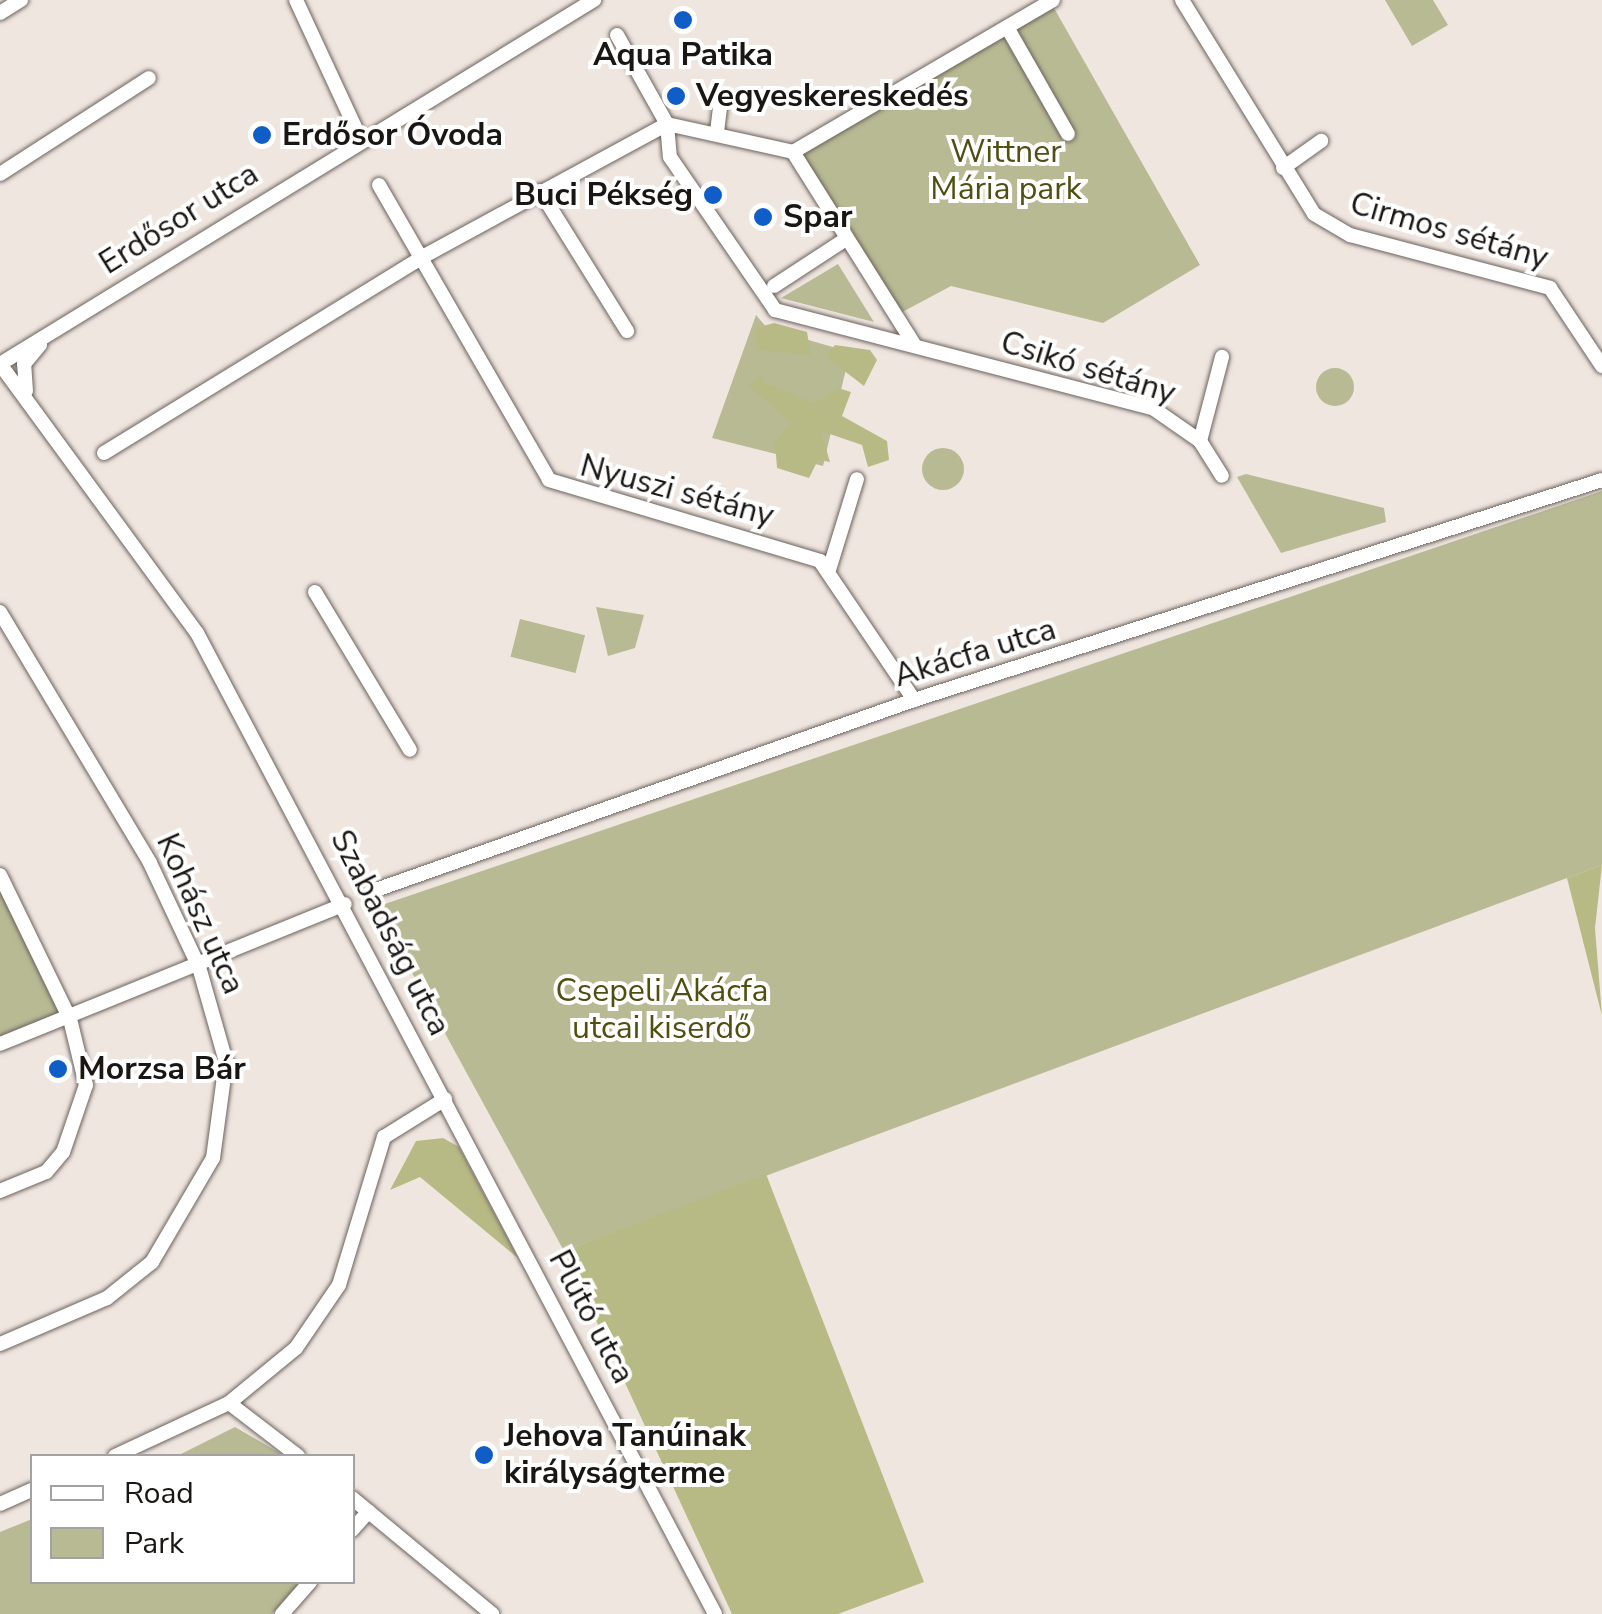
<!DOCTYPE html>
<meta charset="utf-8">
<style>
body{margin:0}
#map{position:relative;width:1602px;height:1614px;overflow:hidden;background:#f0e6e0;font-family:"Nunito Sans",sans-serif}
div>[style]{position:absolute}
.green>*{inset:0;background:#b8ba94;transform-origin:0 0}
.round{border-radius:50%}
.forest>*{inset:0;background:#b8ba85}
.roads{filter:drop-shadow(0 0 2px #6b625d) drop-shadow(0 0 2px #6b625d)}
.minor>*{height:14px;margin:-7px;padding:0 7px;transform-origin:7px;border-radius:7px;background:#fff}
.dots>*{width:28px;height:28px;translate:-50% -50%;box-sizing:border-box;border:5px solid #fff;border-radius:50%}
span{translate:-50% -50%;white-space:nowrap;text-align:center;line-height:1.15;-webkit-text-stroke:8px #fff;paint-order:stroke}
.poi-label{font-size:32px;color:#191614;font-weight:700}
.left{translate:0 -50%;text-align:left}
.right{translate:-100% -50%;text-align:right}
.park-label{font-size:32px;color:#4e4f10}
.street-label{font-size:32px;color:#191614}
.legend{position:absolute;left:30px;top:1454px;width:325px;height:130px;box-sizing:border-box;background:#fff;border:2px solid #a3a2a1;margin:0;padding:12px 18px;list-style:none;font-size:30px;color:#191614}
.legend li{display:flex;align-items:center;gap:20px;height:50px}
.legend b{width:50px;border:2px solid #a3a2a1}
</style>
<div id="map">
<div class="green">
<div style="clip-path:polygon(1385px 0,1433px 0,1448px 25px,1412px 46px)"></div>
<div style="clip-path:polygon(1050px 1px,1200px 265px,1103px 323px,951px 286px,893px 317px,793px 152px)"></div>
<div style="clip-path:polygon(838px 264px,874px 322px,781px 298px)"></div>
<div style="clip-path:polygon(756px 315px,767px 328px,850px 352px,823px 466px,712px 438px)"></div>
<div class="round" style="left:1316px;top:368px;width:38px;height:38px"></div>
<div class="round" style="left:922px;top:448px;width:42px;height:42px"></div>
<div style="clip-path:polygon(1246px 474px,1384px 508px,1386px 522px,1281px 553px,1237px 477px)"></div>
<div style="clip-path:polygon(1602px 491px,1602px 865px,564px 1251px,376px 907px)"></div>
<div style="clip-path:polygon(596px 607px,644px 615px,635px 648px,608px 656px)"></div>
<div style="left:520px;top:619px;width:67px;height:39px;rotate:14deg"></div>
<div style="clip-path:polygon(0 875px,70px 1019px,0 1044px)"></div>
<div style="clip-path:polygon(235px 1427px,285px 1456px,177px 1456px)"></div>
<div style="clip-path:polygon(32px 1519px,32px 1582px,300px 1582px,272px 1614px,0 1614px,0 1532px)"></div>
</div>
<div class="forest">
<div style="clip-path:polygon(774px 323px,807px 332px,811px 355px,756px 350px,756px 328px)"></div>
<div style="clip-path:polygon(835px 345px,870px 350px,877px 360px,864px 386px,826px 357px)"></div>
<div style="clip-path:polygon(763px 373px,764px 382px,815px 403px,838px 388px,851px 392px,842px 416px,887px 441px,889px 460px,868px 467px,862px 445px,821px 431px,830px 462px,818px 460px,809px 478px,777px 468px,775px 442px,790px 423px,748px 385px)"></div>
<div style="clip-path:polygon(1602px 865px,1595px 928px,1602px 1016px,1567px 878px)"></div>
<div style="clip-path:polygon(443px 1138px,459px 1147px,518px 1258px,420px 1177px,390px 1190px,416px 1141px)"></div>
<div style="clip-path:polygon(766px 1174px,924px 1582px,838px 1614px,732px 1614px,564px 1251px)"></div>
</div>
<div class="roads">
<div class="minor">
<div style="left:296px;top:0;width:152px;rotate:65.1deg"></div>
<div style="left:1182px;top:0;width:251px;rotate:58.3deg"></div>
<div style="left:1314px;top:214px;width:42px;rotate:30.3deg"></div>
<div style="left:1350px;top:235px;width:207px;rotate:14.8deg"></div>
<div style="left:1550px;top:288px;width:94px;rotate:56.3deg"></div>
<div style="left:0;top:13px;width:25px;rotate:-32deg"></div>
<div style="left:1007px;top:27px;width:123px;rotate:60.3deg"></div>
<div style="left:617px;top:35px;width:102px;rotate:60.7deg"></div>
<div style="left:667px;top:124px;width:33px;rotate:85deg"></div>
<div style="left:670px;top:157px;width:186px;rotate:55.5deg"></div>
<div style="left:775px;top:310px;width:392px;rotate:14.6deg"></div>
<div style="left:1154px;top:409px;width:56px;rotate:34.8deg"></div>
<div style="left:1200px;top:441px;width:41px;rotate:57.8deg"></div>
<div style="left:717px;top:132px;width:32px;rotate:-83deg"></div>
<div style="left:793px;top:152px;width:301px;rotate:-30.3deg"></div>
<div style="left:1283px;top:168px;width:47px;rotate:-35.4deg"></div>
<div style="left:0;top:174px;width:177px;rotate:-32.8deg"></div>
<div style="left:379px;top:185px;width:340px;rotate:60deg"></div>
<div style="left:549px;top:480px;width:283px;rotate:16.6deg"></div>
<div style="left:820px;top:561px;width:168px;rotate:55.9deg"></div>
<div style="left:540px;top:191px;width:165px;rotate:58.1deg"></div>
<div style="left:774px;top:286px;width:86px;rotate:-33.1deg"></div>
<div style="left:0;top:364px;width:333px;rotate:53.8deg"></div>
<div style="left:197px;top:633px;width:1109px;rotate:62.16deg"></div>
<div style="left:0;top:364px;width:697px;rotate:-31.5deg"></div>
<div style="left:26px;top:391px;width:27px;rotate:-94deg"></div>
<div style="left:24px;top:364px;width:25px;rotate:-50deg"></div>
<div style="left:1200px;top:441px;width:87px;rotate:-75.3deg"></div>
<div style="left:104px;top:453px;width:378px;rotate:-31.6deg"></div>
<div style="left:426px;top:255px;width:274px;rotate:-28.5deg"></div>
<div style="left:667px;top:124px;width:129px;rotate:12.5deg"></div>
<div style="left:793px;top:152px;width:229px;rotate:57.8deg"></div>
<div style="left:829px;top:570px;width:95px;rotate:-72.9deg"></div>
<div style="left:315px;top:592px;width:184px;rotate:59deg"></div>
<div style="left:0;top:612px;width:292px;rotate:59.1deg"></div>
<div style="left:150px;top:863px;width:115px;rotate:64.8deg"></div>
<div style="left:199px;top:967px;width:99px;rotate:74.1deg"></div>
<div style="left:226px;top:1062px;width:97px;rotate:97.7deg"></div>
<div style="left:213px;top:1158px;width:121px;rotate:120.4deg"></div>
<div style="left:152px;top:1262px;width:58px;rotate:141.3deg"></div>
<div style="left:107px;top:1298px;width:116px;rotate:156.7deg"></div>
<div style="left:0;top:875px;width:160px;rotate:64.1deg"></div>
<div style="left:70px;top:1019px;width:68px;rotate:76.4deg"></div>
<div style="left:86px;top:1085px;width:71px;rotate:108.9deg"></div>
<div style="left:63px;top:1152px;width:26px;rotate:130deg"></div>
<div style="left:46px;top:1172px;width:50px;rotate:157.6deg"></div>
<div style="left:370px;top:892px;width:577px;rotate:-19.44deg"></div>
<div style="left:914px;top:700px;width:722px;rotate:-17.73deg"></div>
<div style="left:0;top:1044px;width:372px;rotate:-22.1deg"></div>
<div style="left:229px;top:1403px;width:87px;rotate:37.5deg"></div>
<div style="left:115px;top:1456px;width:126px;rotate:-24.9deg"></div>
<div style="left:229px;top:1403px;width:87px;rotate:-39.4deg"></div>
<div style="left:296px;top:1348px;width:76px;rotate:-55.7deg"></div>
<div style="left:339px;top:1285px;width:155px;rotate:-73.1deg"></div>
<div style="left:384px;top:1137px;width:72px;rotate:-31.9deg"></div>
<div style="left:352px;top:1498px;width:182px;rotate:39.6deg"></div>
<div style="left:0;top:1504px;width:35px;rotate:-24deg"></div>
<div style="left:352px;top:1530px;width:25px;rotate:-48deg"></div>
<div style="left:282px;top:1614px;width:43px;rotate:-48.8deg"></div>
</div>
</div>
<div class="dots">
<div style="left:683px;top:20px;background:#115dc7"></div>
<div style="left:676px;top:96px;background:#115dc7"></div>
<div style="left:262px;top:135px;background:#115dc7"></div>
<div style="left:713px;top:195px;background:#115dc7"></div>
<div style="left:763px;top:217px;background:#115dc7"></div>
<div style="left:58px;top:1069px;background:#115dc7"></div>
<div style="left:484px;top:1455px;background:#115dc7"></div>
</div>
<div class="poi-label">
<span style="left:683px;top:55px">Aqua Patika</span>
<span class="left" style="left:696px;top:96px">Vegyeskereskedés</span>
<span class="left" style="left:282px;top:135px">Erdősor Óvoda</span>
<span class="right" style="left:693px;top:195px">Buci Pékség</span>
<span class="left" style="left:783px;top:217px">Spar</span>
<span class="left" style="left:78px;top:1069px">Morzsa Bár</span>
<span class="left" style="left:504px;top:1455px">Jehova Tanúinak<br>királyságterme</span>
</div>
<div class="park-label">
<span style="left:1006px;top:171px">Wittner<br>Mária park</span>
<span style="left:662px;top:1010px">Csepeli Akácfa<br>utcai kiserdő</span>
</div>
<div class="street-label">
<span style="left:179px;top:219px;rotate:-32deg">Erdősor utca</span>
<span style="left:1449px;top:231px;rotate:16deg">Cirmos sétány</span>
<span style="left:1088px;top:368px;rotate:17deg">Csikó sétány</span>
<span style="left:677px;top:491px;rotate:15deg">Nyuszi sétány</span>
<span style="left:975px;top:653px;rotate:-17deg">Akácfa utca</span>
<span style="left:200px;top:914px;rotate:66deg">Kohász utca</span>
<span style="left:390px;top:933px;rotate:63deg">Szabadság utca</span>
<span style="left:591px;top:1317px;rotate:62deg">Plútó utca</span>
</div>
<ul class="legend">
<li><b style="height:12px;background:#fff"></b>Road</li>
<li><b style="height:28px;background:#b8ba94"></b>Park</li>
</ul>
</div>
